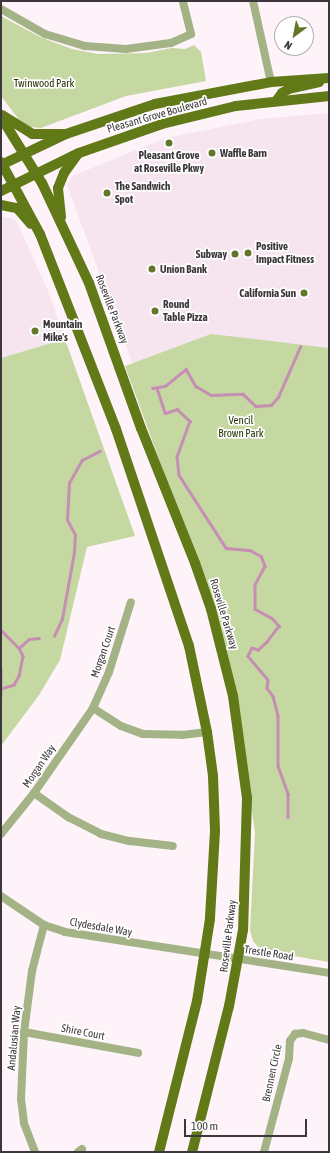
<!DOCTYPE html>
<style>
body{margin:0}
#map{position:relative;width:330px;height:1153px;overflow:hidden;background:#fff3fa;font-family:"Asap Condensed",sans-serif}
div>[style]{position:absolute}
.built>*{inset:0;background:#f6e4ef}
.green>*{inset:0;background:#c6d8a2}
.stream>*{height:2.5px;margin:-1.25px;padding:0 1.25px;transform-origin:1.25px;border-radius:1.25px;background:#c68eb3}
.minor>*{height:8px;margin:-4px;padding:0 4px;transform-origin:4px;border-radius:4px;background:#a4b386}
.major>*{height:10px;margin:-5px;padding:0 5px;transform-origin:5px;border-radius:5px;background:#617916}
.dots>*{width:11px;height:11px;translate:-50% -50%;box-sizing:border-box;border:2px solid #fff;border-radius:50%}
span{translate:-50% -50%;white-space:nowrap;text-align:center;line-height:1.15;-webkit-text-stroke:3.5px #fff;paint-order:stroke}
.park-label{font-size:11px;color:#293506}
.street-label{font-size:11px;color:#3c373a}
.poi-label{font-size:11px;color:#3c373a;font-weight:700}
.left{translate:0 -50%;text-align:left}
.right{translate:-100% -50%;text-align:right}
.frame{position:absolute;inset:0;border:2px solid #3c373a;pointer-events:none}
.north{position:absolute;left:274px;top:16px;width:40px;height:40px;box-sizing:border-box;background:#fff;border:1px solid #b1afb0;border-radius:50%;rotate:212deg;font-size:11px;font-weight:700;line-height:16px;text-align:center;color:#3c373a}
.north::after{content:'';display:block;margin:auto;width:14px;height:18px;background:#627727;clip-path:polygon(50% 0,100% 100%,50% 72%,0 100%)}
.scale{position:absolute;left:184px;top:1119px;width:123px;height:18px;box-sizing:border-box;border:2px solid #3c373a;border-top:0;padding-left:5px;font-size:12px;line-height:14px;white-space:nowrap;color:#3c373a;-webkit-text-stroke:3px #fff;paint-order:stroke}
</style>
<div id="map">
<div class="built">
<div style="clip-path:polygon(329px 113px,329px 348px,133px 365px,67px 185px,72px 176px,166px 138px,260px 119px)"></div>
<div style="clip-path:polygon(1px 216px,16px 220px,49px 293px,65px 339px,1px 358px)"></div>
</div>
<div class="green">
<div style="clip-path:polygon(1px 16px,40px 37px,72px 49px,98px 54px,146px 53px,172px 48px,185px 49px,194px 45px,201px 52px,206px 81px,126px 96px,41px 128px,30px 127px,20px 121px,1px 96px)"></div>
<div style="clip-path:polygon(211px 334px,329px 348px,329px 962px,270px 952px,259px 948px,253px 941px,250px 930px,255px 833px,237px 707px,202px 577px,125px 366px)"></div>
<div style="clip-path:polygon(65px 339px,135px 536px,87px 547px,60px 660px,39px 695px,1px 746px,1px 358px)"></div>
</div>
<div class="stream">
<div style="left:152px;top:388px;width:13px;rotate:-9deg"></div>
<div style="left:165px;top:386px;width:27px;rotate:-39deg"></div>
<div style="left:186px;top:369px;width:20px;rotate:60deg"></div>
<div style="left:196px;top:386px;width:17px;rotate:31deg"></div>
<div style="left:211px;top:395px;width:32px;rotate:-2deg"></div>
<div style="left:243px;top:394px;width:18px;rotate:43deg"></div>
<div style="left:256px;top:406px;width:15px;rotate:-4deg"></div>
<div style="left:271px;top:405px;width:11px;rotate:-49deg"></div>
<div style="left:278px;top:397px;width:55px;rotate:-66.3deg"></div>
<div style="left:157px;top:388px;width:26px;rotate:72deg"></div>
<div style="left:165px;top:413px;width:13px;rotate:-18deg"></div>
<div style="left:177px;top:409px;width:18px;rotate:43deg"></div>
<div style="left:190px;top:421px;width:37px;rotate:110deg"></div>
<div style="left:177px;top:456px;width:19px;rotate:84deg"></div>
<div style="left:179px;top:475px;width:87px;rotate:57.2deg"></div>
<div style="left:226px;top:548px;width:24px;rotate:5deg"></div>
<div style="left:250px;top:550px;width:13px;rotate:29deg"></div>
<div style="left:261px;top:556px;width:11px;rotate:68deg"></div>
<div style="left:265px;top:566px;width:21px;rotate:118deg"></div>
<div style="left:255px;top:585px;width:24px;rotate:90deg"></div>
<div style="left:255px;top:609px;width:19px;rotate:28deg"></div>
<div style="left:272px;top:618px;width:11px;rotate:49deg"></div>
<div style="left:279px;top:626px;width:20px;rotate:127deg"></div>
<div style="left:267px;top:642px;width:12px;rotate:138deg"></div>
<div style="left:258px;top:650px;width:6px;rotate:-162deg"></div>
<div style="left:252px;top:648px;width:9px;rotate:117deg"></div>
<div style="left:248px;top:656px;width:31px;rotate:50deg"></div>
<div style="left:268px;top:680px;width:8px;rotate:97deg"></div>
<div style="left:267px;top:688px;width:10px;rotate:53deg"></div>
<div style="left:273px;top:696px;width:21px;rotate:76deg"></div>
<div style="left:278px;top:716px;width:50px;rotate:90deg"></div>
<div style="left:278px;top:766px;width:30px;rotate:70deg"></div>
<div style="left:288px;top:794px;width:23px;rotate:90deg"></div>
<div style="left:1px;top:630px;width:25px;rotate:45deg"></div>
<div style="left:19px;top:648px;width:9px;rotate:63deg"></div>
<div style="left:23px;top:656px;width:20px;rotate:101deg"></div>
<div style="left:19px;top:676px;width:10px;rotate:119deg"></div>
<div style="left:14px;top:685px;width:13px;rotate:162deg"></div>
<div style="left:54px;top:636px;width:19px;rotate:-65deg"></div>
<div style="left:62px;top:619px;width:68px;rotate:-79.8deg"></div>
<div style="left:74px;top:552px;width:17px;rotate:-87deg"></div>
<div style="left:75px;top:535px;width:17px;rotate:-118deg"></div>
<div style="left:67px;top:520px;width:37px;rotate:-87deg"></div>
<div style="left:69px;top:483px;width:26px;rotate:-61deg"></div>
<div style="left:82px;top:460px;width:20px;rotate:-27deg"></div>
<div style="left:19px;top:648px;width:13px;rotate:-42deg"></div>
<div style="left:29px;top:639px;width:10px;rotate:-6deg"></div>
<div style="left:1px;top:669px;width:27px;rotate:90deg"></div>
</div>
<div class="minor">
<div style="left:253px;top:1px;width:83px;rotate:77.5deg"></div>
<div style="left:1px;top:9px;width:51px;rotate:29.6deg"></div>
<div style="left:45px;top:34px;width:42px;rotate:16.7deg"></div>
<div style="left:85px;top:46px;width:41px;rotate:4.2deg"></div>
<div style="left:126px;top:49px;width:45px;rotate:-7.6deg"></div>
<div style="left:171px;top:43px;width:22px;rotate:-24deg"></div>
<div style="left:191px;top:34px;width:34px;rotate:-104deg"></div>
<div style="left:93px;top:708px;width:33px;rotate:33deg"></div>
<div style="left:121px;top:726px;width:23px;rotate:20deg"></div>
<div style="left:143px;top:734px;width:39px;rotate:1deg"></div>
<div style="left:182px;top:735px;width:25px;rotate:-7deg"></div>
<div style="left:34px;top:793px;width:42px;rotate:35.2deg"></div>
<div style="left:68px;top:817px;width:37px;rotate:27deg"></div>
<div style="left:101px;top:834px;width:30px;rotate:14deg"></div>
<div style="left:130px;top:841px;width:43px;rotate:6.6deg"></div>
<div style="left:1px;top:834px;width:53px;rotate:-51.2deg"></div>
<div style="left:34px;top:793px;width:103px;rotate:-55.2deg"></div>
<div style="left:93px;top:708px;width:39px;rotate:-66deg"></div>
<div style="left:109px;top:672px;width:73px;rotate:-72.6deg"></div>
<div style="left:1px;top:896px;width:52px;rotate:34deg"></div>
<div style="left:44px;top:925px;width:22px;rotate:18deg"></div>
<div style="left:65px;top:932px;width:267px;rotate:8.8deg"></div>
<div style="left:24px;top:1032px;width:116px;rotate:10.4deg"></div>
<div style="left:35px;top:1152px;width:31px;rotate:-111deg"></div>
<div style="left:24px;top:1123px;width:24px;rotate:-97deg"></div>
<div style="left:21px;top:1099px;width:67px;rotate:-87.4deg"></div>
<div style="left:24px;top:1032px;width:62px;rotate:-82.5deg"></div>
<div style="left:32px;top:971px;width:48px;rotate:-75.4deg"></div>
<div style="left:78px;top:1152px;width:5px;rotate:-37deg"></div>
<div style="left:264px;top:1152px;width:96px;rotate:-75deg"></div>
<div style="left:289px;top:1059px;width:18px;rotate:-87deg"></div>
<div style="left:290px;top:1041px;width:9px;rotate:-54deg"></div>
<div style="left:295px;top:1034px;width:8px;rotate:-7deg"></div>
<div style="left:303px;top:1033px;width:27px;rotate:15deg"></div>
</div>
<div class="major">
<div style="left:277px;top:100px;width:9px;rotate:-54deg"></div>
<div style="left:282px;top:93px;width:8px;rotate:-30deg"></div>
<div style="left:289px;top:89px;width:31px;rotate:-13deg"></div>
<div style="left:2px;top:115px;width:36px;rotate:32deg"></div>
<div style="left:32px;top:134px;width:30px"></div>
<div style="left:1px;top:117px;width:78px;rotate:58.2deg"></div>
<div style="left:42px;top:183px;width:110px;rotate:64.8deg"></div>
<div style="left:89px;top:283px;width:154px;rotate:70.3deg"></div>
<div style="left:141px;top:428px;width:145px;rotate:68.2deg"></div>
<div style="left:195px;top:563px;width:49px;rotate:70.8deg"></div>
<div style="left:211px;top:609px;width:90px;rotate:75.8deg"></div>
<div style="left:233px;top:696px;width:103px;rotate:82.2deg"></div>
<div style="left:247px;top:798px;width:132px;rotate:91.7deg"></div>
<div style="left:243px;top:930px;width:77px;rotate:100.4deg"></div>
<div style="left:229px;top:1006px;width:151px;rotate:104.2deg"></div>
<div style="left:1px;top:162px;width:82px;rotate:61.6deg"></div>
<div style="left:40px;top:234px;width:209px;rotate:68.7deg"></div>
<div style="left:116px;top:429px;width:229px;rotate:71.4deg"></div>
<div style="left:189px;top:646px;width:88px;rotate:78.2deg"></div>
<div style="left:207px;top:732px;width:44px;rotate:82.2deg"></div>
<div style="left:213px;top:776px;width:55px;rotate:87.9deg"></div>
<div style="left:215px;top:831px;width:88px;rotate:93.3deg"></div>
<div style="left:210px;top:919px;width:83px;rotate:99deg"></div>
<div style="left:197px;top:1001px;width:156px;rotate:104.1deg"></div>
<div style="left:1px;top:165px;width:72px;rotate:-25.5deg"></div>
<div style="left:66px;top:134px;width:94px;rotate:-18.6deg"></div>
<div style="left:155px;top:104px;width:118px;rotate:-10.7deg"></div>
<div style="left:271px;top:82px;width:58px;rotate:-3.9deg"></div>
<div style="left:1px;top:191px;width:87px;rotate:-26deg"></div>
<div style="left:79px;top:153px;width:88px;rotate:-19.3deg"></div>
<div style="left:162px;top:124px;width:76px;rotate:-13.7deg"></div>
<div style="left:236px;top:106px;width:94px;rotate:-6.1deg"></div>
<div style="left:1px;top:205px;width:16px;rotate:11deg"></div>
<div style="left:17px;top:208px;width:21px;rotate:49deg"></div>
<div style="left:61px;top:217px;width:29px;rotate:-96deg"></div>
<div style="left:58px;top:188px;width:16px;rotate:-68deg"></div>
<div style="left:64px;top:173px;width:24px;rotate:-54deg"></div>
</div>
<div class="dots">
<div style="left:169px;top:143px;background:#627727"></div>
<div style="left:212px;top:153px;background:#627727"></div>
<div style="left:107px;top:193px;background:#627727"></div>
<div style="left:248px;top:253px;background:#627727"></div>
<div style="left:235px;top:254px;background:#627727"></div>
<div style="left:152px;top:269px;background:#627727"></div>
<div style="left:304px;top:293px;background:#627727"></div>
<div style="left:155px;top:311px;background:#627727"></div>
<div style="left:35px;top:331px;background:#627727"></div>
</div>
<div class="park-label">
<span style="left:44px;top:83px">Twinwood Park</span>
<span style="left:241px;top:427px">Vencil<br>Brown Park</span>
</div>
<div class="street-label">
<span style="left:157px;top:115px;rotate:-16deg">Pleasant Grove Boulevard</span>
<span style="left:112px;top:309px;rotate:69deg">Roseville Parkway</span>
<span style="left:224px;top:614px;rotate:73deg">Roseville Parkway</span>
<span style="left:103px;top:652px;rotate:-71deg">Morgan Court</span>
<span style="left:39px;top:766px;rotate:-56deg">Morgan Way</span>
<span style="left:101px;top:927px;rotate:10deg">Clydesdale Way</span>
<span style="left:228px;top:936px;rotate:-83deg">Roseville Parkway</span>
<span style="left:269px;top:953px;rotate:9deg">Trestle Road</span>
<span style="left:83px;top:1032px;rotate:11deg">Shire Court</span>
<span style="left:14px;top:1038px;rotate:-85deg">Andalusian Way</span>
<span style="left:272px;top:1073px;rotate:-78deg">Brennen Circle</span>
</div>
<div class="poi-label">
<span class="left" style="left:220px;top:153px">Waffle Barn</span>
<span style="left:169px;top:162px">Pleasant Grove<br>at Roseville Pkwy</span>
<span class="left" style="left:115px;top:193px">The Sandwich<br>Spot</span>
<span class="left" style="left:256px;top:253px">Positive<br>Impact Fitness</span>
<span class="right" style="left:227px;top:254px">Subway</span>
<span class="left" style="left:160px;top:269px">Union Bank</span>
<span class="right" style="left:296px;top:293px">California Sun</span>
<span class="left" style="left:163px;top:311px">Round<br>Table Pizza</span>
<span class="left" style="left:43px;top:331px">Mountain<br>Mike's</span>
</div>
<div class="frame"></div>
<div class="north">N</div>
<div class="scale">100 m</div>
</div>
